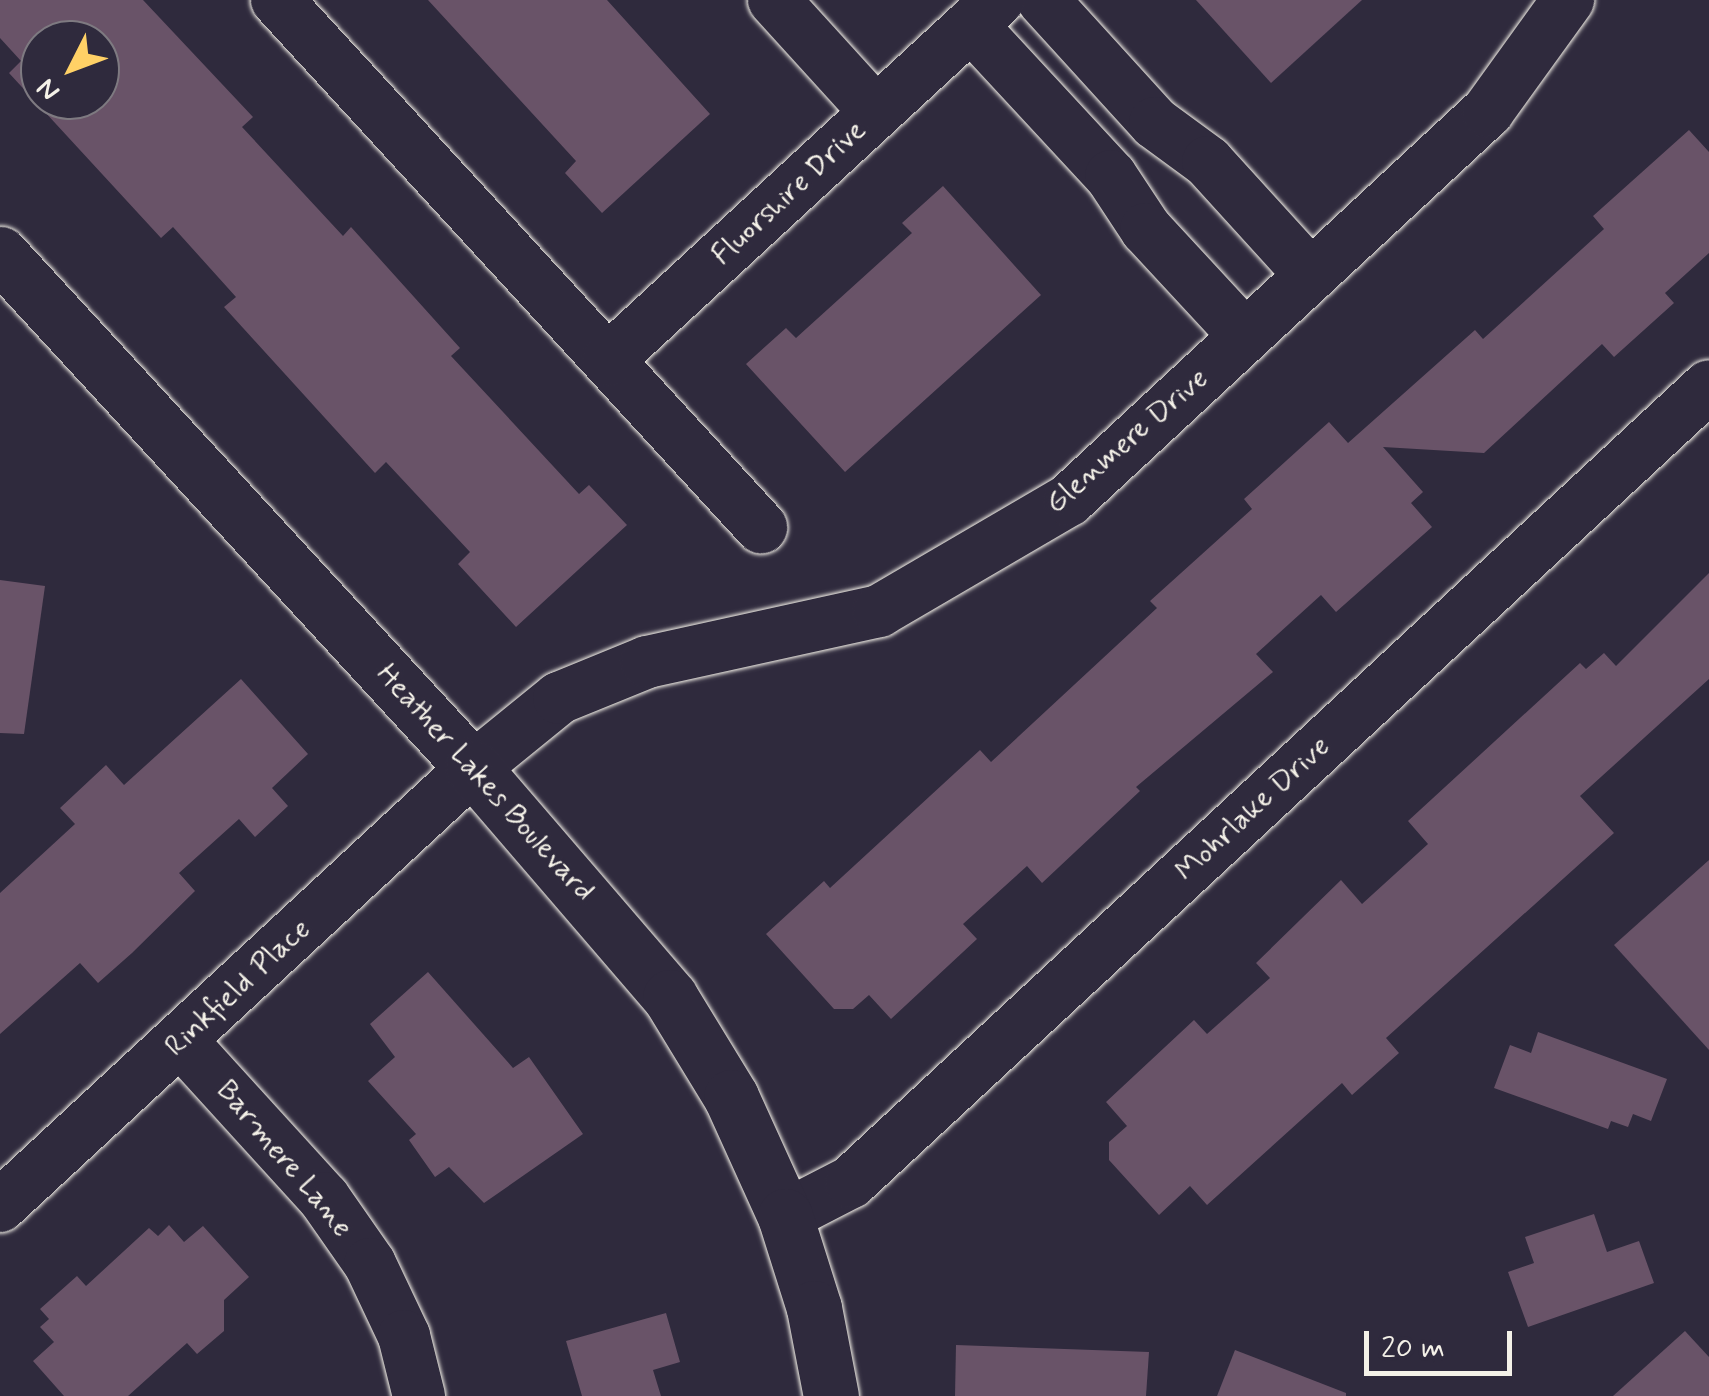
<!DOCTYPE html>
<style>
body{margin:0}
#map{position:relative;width:1709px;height:1396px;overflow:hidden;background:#2f2a3d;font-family:Mynerve,sans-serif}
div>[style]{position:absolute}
.building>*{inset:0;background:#695368}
.roads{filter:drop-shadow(0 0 2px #f4f1e8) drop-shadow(0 0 2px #f4f1e8)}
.street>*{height:52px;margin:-26px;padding:0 26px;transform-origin:26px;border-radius:26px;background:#2f2a3d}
.secondary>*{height:55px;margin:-27.5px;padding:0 27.5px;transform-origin:27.5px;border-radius:27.5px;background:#2f2a3d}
span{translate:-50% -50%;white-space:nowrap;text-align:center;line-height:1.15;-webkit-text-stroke:8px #2f2a3d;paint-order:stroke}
.street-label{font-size:30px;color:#f4f1e8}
.north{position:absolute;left:20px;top:20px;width:100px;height:100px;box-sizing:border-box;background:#2f2a3d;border:2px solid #7e7a81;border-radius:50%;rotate:228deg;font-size:28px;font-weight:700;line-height:40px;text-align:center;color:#f4f1e8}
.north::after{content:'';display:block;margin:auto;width:35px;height:45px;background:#ffd166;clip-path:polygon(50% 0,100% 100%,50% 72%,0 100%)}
.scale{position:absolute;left:1364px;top:1331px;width:148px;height:45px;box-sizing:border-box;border:5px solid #f4f1e8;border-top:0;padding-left:12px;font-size:30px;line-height:35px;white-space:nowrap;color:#f4f1e8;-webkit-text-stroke:8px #2f2a3d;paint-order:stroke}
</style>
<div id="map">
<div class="building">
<div style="clip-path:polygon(evenodd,0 0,143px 0,253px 117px,242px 127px,343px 236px,351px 227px,460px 348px,451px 356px,579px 494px,589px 485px,627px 525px,516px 627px,458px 564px,470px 552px,386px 462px,375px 473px,224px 307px,236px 297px,173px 227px,161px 238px,9px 73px,21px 61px,0 38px,0 0,40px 40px,100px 40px,100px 100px,40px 100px,40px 40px)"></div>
<div style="clip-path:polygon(428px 0,607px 0,710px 114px,602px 213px,565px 173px,576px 161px)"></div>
<div style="clip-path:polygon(1196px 0,1362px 0,1271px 83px)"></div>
<div style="clip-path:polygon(1689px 130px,1709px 152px,1709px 253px,1665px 293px,1674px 303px,1614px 357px,1602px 344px,1484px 453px,1383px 447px,1423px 492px,1411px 503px,1432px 527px,1336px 612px,1321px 595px,1256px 654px,1273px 672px,1136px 787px,1140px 791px,1042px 883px,1027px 866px,963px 924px,977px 939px,891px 1019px,869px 995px,853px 1009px,834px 1009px,766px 934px,824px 881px,830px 888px,980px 750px,991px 762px,1157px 608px,1150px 601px,1252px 509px,1244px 499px,1329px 422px,1348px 443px,1475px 330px,1483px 339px,1604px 229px,1593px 216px)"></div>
<div style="clip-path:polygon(943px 186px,1041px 295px,845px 472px,746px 364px,786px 328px,796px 338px,912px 233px,902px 223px)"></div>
<div style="clip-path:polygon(1709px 573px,1709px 679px,1580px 796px,1614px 833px,1386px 1038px,1399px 1053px,1352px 1095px,1342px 1083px,1207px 1205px,1190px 1186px,1159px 1215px,1109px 1160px,1109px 1142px,1127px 1126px,1106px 1102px,1194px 1020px,1207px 1034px,1270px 978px,1256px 963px,1341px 880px,1362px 904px,1428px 844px,1408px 821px,1580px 663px,1586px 669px,1604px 653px,1616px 666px)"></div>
<div style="clip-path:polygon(0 580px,45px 586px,24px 734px,0 733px)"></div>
<div style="clip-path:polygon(241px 679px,308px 754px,272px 788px,288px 806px,255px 837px,239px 819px,179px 873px,195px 891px,132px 953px,98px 983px,80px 963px,0 1034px,0 893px,75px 824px,60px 808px,106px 765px,124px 785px)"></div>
<div style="clip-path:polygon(1709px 860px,1709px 1050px,1614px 945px)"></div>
<div style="clip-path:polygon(428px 972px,513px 1068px,529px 1057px,583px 1134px,484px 1203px,449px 1167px,435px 1177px,409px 1140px,416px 1134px,368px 1081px,395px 1057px,370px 1024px)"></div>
<div style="clip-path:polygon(1538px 1032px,1667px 1079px,1651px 1121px,1633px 1114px,1628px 1127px,1611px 1121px,1608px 1129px,1494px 1088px,1510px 1045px,1531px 1053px)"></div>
<div style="clip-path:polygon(1594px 1214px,1607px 1252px,1639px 1241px,1654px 1283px,1528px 1327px,1508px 1272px,1534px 1263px,1525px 1237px)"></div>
<div style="clip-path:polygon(169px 1225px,184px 1242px,203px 1226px,249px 1277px,224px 1300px,224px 1331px,197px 1354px,187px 1343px,128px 1396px,64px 1396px,33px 1361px,54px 1342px,40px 1327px,49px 1319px,40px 1309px,77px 1276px,86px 1286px,149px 1228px,158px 1236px)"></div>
<div style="clip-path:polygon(666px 1313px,680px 1362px,653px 1370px,661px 1396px,582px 1396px,566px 1341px)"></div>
<div style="clip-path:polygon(1685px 1331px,1709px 1357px,1709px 1396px,1613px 1396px)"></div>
<div style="clip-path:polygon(956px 1345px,1149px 1352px,1146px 1396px,955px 1396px)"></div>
<div style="clip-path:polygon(1235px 1350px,1346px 1393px,1346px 1396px,1217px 1396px)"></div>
</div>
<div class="roads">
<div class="street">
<div style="left:277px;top:0;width:716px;rotate:47.44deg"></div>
<div style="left:774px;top:0;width:151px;rotate:47.7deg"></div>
<div style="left:1043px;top:0;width:166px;rotate:47.7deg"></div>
<div style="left:1155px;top:123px;width:66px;rotate:36.3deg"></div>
<div style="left:1208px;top:162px;width:153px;rotate:47.7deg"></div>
<div style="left:971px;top:25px;width:206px;rotate:47.2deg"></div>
<div style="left:1111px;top:176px;width:64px;rotate:56.6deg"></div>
<div style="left:1146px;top:229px;width:146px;rotate:47.2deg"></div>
<div style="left:608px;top:360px;width:531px;rotate:-42.71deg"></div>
<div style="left:181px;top:1041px;width:212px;rotate:47.7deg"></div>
<div style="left:324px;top:1198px;width:80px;rotate:55.1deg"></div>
<div style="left:370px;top:1264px;width:80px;rotate:64.7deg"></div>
<div style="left:404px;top:1336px;width:62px;rotate:76deg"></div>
<div style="left:0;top:1206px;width:645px;rotate:-42.8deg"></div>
<div style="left:473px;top:768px;width:111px;rotate:-39.1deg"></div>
<div style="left:559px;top:698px;width:95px;rotate:-22.2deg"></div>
<div style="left:647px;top:662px;width:238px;rotate:-12.4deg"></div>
<div style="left:879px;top:611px;width:220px;rotate:-30.3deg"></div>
<div style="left:1069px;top:500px;width:572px;rotate:-42.87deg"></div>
<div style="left:1488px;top:111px;width:137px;rotate:-54.2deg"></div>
<div style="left:785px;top:1216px;width:74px;rotate:-27.3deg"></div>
<div style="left:851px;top:1182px;width:1170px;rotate:-42.85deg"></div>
</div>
<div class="secondary">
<div style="left:0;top:254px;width:699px;rotate:47.38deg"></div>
<div style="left:473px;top:768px;width:302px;rotate:49.3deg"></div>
<div style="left:670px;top:997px;width:117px;rotate:58.6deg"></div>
<div style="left:731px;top:1097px;width:131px;rotate:65.6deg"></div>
<div style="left:785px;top:1216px;width:96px;rotate:72.5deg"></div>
<div style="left:814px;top:1308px;width:90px;rotate:79.1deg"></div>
</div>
</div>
<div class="street-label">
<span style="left:789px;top:193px;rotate:-43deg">Fluorshire Drive</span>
<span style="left:1127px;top:441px;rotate:-41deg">Glenmere Drive</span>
<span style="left:485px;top:783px;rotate:48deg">Heather Lakes Boulevard</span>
<span style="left:1253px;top:809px;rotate:-43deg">Mohrlake Drive</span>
<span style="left:238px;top:988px;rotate:-43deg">Rinkfield Place</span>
<span style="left:284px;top:1159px;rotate:50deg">Barmere Lane</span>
</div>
<div class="north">N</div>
<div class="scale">20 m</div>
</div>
